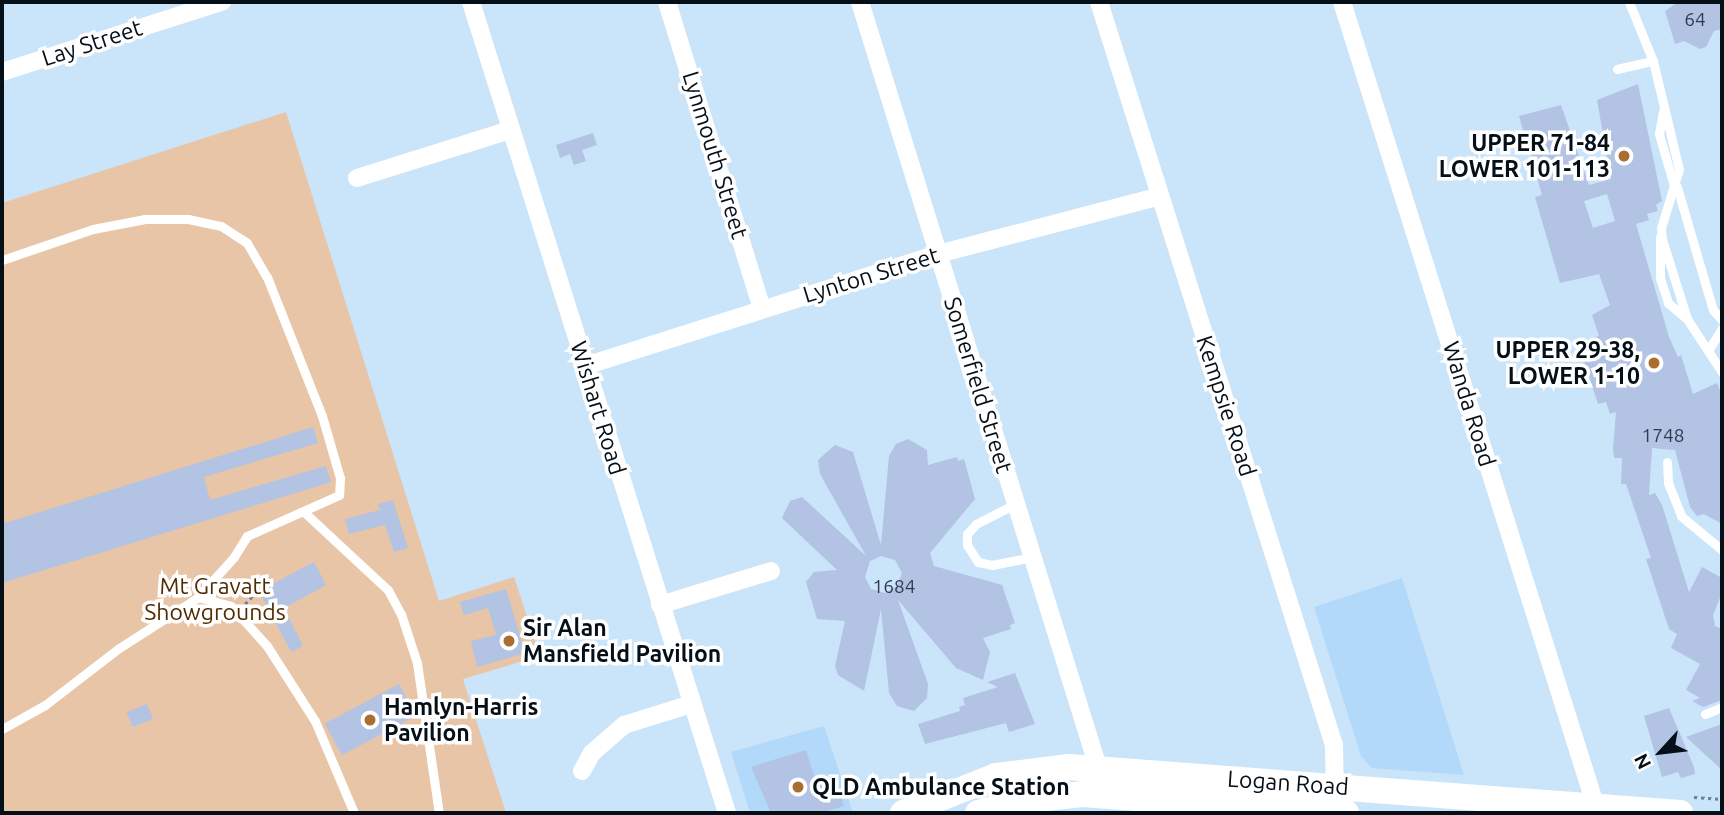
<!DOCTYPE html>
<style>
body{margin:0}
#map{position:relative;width:1724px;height:815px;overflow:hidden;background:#cae4fa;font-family:Ubuntu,sans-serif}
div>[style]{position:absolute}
.built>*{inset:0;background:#b2d9f9}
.green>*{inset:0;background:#e7c5a6}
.building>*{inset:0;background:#b2c3e4;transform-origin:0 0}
.path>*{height:2.5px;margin-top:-1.25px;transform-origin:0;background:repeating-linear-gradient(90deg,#6f8292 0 3.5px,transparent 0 7px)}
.lane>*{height:9px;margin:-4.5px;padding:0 4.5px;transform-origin:4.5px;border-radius:4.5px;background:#fff}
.street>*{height:18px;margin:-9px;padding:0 9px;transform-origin:9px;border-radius:9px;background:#fff}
.primary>*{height:26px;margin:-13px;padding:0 13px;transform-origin:13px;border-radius:13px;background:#fff}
.dots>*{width:19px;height:19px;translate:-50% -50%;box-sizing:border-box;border:4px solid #fff;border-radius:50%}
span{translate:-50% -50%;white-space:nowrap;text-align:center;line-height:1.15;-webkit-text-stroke:7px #fff;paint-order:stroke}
.number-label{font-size:19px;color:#303c4b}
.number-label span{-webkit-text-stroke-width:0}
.street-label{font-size:23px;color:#050f18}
.poi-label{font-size:23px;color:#050f18;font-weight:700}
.right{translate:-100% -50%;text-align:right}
.left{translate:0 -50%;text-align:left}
.park-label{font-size:23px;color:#4f2c01}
.frame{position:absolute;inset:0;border:4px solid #050f18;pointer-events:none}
.north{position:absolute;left:1626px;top:717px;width:70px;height:70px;-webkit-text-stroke:5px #fff;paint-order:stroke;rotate:243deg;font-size:19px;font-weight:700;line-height:28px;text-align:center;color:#050f18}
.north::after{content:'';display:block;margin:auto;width:24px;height:32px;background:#050f18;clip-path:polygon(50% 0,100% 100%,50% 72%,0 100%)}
</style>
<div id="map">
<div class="built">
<div style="clip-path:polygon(1402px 578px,1464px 775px,1372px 768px,1361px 756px,1314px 607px)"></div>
<div style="clip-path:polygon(824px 726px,853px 813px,750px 813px,731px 752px)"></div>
</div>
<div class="green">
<div style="clip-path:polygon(286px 112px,439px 601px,514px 577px,540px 656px,463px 679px,506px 813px,2px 813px,2px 203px)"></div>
</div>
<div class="building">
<div style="clip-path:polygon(1678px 2px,1722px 2px,1722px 29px,1714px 31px,1706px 47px,1700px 49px,1684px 41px,1675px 44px,1665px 11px)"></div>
<div style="clip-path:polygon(evenodd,1638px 84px,1662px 201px,1656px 205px,1658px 211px,1647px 214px,1649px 220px,1636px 224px,1669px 337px,1678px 357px,1681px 355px,1693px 394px,1717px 383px,1722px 396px,1722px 524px,1704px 514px,1697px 516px,1690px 507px,1675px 450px,1652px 448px,1649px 495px,1655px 493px,1662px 505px,1689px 592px,1702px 567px,1722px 578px,1722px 593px,1713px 615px,1715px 626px,1722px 629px,1722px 700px,1703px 707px,1692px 701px,1700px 698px,1686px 690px,1700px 664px,1671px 648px,1677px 634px,1669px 629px,1646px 559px,1651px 558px,1626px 484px,1621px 484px,1622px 458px,1614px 458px,1613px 448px,1616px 412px,1610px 414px,1606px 402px,1598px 404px,1578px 342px,1599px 336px,1592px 315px,1610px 305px,1599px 274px,1560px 283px,1535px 197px,1542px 195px,1519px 116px,1561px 105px,1589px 185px,1611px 179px,1597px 100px,1638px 84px,1607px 194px,1615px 221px,1593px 228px,1584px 201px,1607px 194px)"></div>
<div style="clip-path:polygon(593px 133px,597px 145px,582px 150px,586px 161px,574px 165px,570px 154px,560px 158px,556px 145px)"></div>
<div style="clip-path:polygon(313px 427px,318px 443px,204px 477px,210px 500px,326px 466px,331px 482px,2px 583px,2px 524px)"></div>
<div style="clip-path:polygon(evenodd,908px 439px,927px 450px,928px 465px,957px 457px,958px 461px,964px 459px,975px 499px,930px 553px,934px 566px,1002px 585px,1015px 623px,1010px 625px,1011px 629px,983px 638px,990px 652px,983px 680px,956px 668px,898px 600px,928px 684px,927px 698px,914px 711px,897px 706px,889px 693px,881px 609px,864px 691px,838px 675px,835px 666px,845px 621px,817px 619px,806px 582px,814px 572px,837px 570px,782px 518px,790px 501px,802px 497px,866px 556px,820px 474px,818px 460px,835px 445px,853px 452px,881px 545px,889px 456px,896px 444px,908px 439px,881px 556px,895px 560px,902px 573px,897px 586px,885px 593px,871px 589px,865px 577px,870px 561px,881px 556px)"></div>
<div style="clip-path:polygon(393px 500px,408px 548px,394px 552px,385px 525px,349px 534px,345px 519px,380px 510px,378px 504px)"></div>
<div style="clip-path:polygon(314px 562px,326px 585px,284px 608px,303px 646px,291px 652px,259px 591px)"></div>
<div style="clip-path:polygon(506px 589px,525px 653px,477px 667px,471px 641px,496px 635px,488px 608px,464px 615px,460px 602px)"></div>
<div style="clip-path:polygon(1015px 673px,1035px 724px,1009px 732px,1006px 723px,925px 744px,918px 724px,960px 711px,959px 707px,965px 705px,963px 698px,998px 687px,987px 682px)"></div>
<div style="left:399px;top:684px;width:36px;height:84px;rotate:62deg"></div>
<div style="left:147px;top:704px;width:16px;height:22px;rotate:68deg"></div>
<div style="clip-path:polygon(1669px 708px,1694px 767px,1695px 774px,1681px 778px,1678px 772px,1662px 777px,1644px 716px)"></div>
<div style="clip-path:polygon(1722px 724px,1722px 770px,1686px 737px)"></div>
<div style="clip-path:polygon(806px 750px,816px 782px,835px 776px,844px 806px,821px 813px,771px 813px,751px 767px)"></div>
</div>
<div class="path">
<div style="left:245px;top:604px;width:36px;rotate:-48deg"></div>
<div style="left:1694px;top:797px;width:28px;rotate:4deg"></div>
</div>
<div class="lane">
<div style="left:1629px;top:2px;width:64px;rotate:67.9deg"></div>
<div style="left:1653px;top:61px;width:111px;rotate:76.5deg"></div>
<div style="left:1679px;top:169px;width:62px;rotate:107deg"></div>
<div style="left:1661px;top:228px;width:11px;rotate:85deg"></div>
<div style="left:1662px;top:239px;width:84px;rotate:72.6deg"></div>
<div style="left:1687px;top:319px;width:64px;rotate:56.6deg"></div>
<div style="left:1617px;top:69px;width:37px;rotate:-13deg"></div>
<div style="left:1663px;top:111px;width:23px;rotate:100deg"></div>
<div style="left:1659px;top:134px;width:57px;rotate:73.8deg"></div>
<div style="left:1677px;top:187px;width:128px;rotate:73.7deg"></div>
<div style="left:1713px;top:310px;width:13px;rotate:48deg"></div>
<div style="left:1660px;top:237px;width:41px;rotate:90deg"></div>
<div style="left:1660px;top:278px;width:26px;rotate:72deg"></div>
<div style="left:1668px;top:303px;width:25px;rotate:40deg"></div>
<div style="left:2px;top:260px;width:96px;rotate:-18.8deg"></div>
<div style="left:93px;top:229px;width:53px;rotate:-10.9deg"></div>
<div style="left:145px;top:219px;width:43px"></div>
<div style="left:188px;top:219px;width:34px;rotate:12deg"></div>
<div style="left:221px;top:226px;width:31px;rotate:33deg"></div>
<div style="left:247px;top:243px;width:39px;rotate:60deg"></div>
<div style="left:267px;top:277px;width:149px;rotate:68.4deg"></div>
<div style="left:322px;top:416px;width:65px;rotate:73.8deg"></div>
<div style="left:340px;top:478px;width:17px;rotate:93deg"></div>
<div style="left:339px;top:495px;width:101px;rotate:156deg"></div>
<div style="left:247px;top:536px;width:25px;rotate:122deg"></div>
<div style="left:234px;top:557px;width:55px;rotate:132.1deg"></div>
<div style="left:197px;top:598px;width:93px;rotate:147.3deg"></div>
<div style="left:119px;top:648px;width:93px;rotate:142.4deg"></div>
<div style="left:45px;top:705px;width:49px;rotate:150.8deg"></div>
<div style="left:1709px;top:349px;width:25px;rotate:-58deg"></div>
<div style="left:1667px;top:462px;width:21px;rotate:87deg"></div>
<div style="left:1668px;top:483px;width:35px;rotate:68deg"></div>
<div style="left:1681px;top:516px;width:53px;rotate:39.7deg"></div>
<div style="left:1015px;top:504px;width:44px;rotate:152.9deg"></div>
<div style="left:976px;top:524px;width:13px;rotate:132deg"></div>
<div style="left:967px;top:534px;width:11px;rotate:90deg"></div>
<div style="left:967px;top:545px;width:20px;rotate:57deg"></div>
<div style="left:978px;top:562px;width:14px;rotate:12deg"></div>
<div style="left:992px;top:565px;width:41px;rotate:-11.3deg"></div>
<div style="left:304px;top:512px;width:115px;rotate:42.9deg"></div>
<div style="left:388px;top:590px;width:27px;rotate:62deg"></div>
<div style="left:401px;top:614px;width:52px;rotate:71.9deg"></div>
<div style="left:417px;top:663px;width:152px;rotate:81.7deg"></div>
<div style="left:198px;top:597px;width:34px;rotate:15deg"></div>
<div style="left:231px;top:606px;width:54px;rotate:48deg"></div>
<div style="left:267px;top:646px;width:89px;rotate:57.4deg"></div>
<div style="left:315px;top:721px;width:100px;rotate:67deg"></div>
<div style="left:1705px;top:714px;width:18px;rotate:-22deg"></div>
</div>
<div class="street">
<div style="left:471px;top:2px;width:850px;rotate:72.48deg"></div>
<div style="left:667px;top:2px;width:320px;rotate:72.8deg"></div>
<div style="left:860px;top:2px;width:801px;rotate:72.72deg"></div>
<div style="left:1099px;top:2px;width:779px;rotate:72.45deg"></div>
<div style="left:1334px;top:745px;width:53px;rotate:88.9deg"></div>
<div style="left:1342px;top:2px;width:844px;rotate:72.49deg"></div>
<div style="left:2px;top:72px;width:231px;rotate:-17.7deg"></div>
<div style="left:357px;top:178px;width:160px;rotate:-17.4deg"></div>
<div style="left:585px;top:366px;width:370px;rotate:-17.6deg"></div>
<div style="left:938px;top:254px;width:229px;rotate:-14.6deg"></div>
<div style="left:660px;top:605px;width:116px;rotate:-17deg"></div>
<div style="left:582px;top:771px;width:21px;rotate:-61deg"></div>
<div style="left:592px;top:753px;width:43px;rotate:-41.2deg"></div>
<div style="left:624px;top:725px;width:70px;rotate:-17.4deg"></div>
</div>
<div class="primary">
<div style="left:903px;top:813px;width:100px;rotate:-21.7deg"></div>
<div style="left:996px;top:776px;width:73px;rotate:-7.1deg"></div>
<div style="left:1068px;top:767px;width:614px;rotate:4.3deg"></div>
<div style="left:978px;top:813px;width:51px;rotate:-14.9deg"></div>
<div style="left:1027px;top:800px;width:55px;rotate:-6.2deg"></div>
<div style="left:1082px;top:794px;width:265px;rotate:4.1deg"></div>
</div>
<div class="dots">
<div style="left:1624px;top:156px;background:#aa6e30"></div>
<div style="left:1654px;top:363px;background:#aa6e30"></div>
<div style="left:509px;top:641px;background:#aa6e30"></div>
<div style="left:370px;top:720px;background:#aa6e30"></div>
<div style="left:798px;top:787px;background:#aa6e30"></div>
</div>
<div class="number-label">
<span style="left:1695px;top:20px">64</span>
<span style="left:1663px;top:436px">1748</span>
<span style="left:894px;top:587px">1684</span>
</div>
<div class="street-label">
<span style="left:92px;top:43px;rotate:-18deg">Lay Street</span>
<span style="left:715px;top:155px;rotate:73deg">Lynmouth Street</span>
<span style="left:871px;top:275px;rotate:-17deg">Lynton Street</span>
<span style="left:978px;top:385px;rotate:73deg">Somerfield Street</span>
<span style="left:1469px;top:404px;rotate:73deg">Wanda Road</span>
<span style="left:1226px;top:406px;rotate:72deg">Kempsie Road</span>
<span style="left:598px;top:408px;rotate:73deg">Wishart Road</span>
<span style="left:1288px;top:783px;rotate:4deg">Logan Road</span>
</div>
<div class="poi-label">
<span class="right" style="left:1610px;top:156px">UPPER 71-84<br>LOWER 101-113</span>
<span class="right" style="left:1640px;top:363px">UPPER 29-38,<br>LOWER 1-10</span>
<span class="left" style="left:523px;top:641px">Sir Alan<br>Mansfield Pavilion</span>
<span class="left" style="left:384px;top:720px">Hamlyn-Harris<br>Pavilion</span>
<span class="left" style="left:812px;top:787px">QLD Ambulance Station</span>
</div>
<div class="park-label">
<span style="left:215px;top:599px">Mt Gravatt<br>Showgrounds</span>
</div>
<div class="frame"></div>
<div class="north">N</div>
</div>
